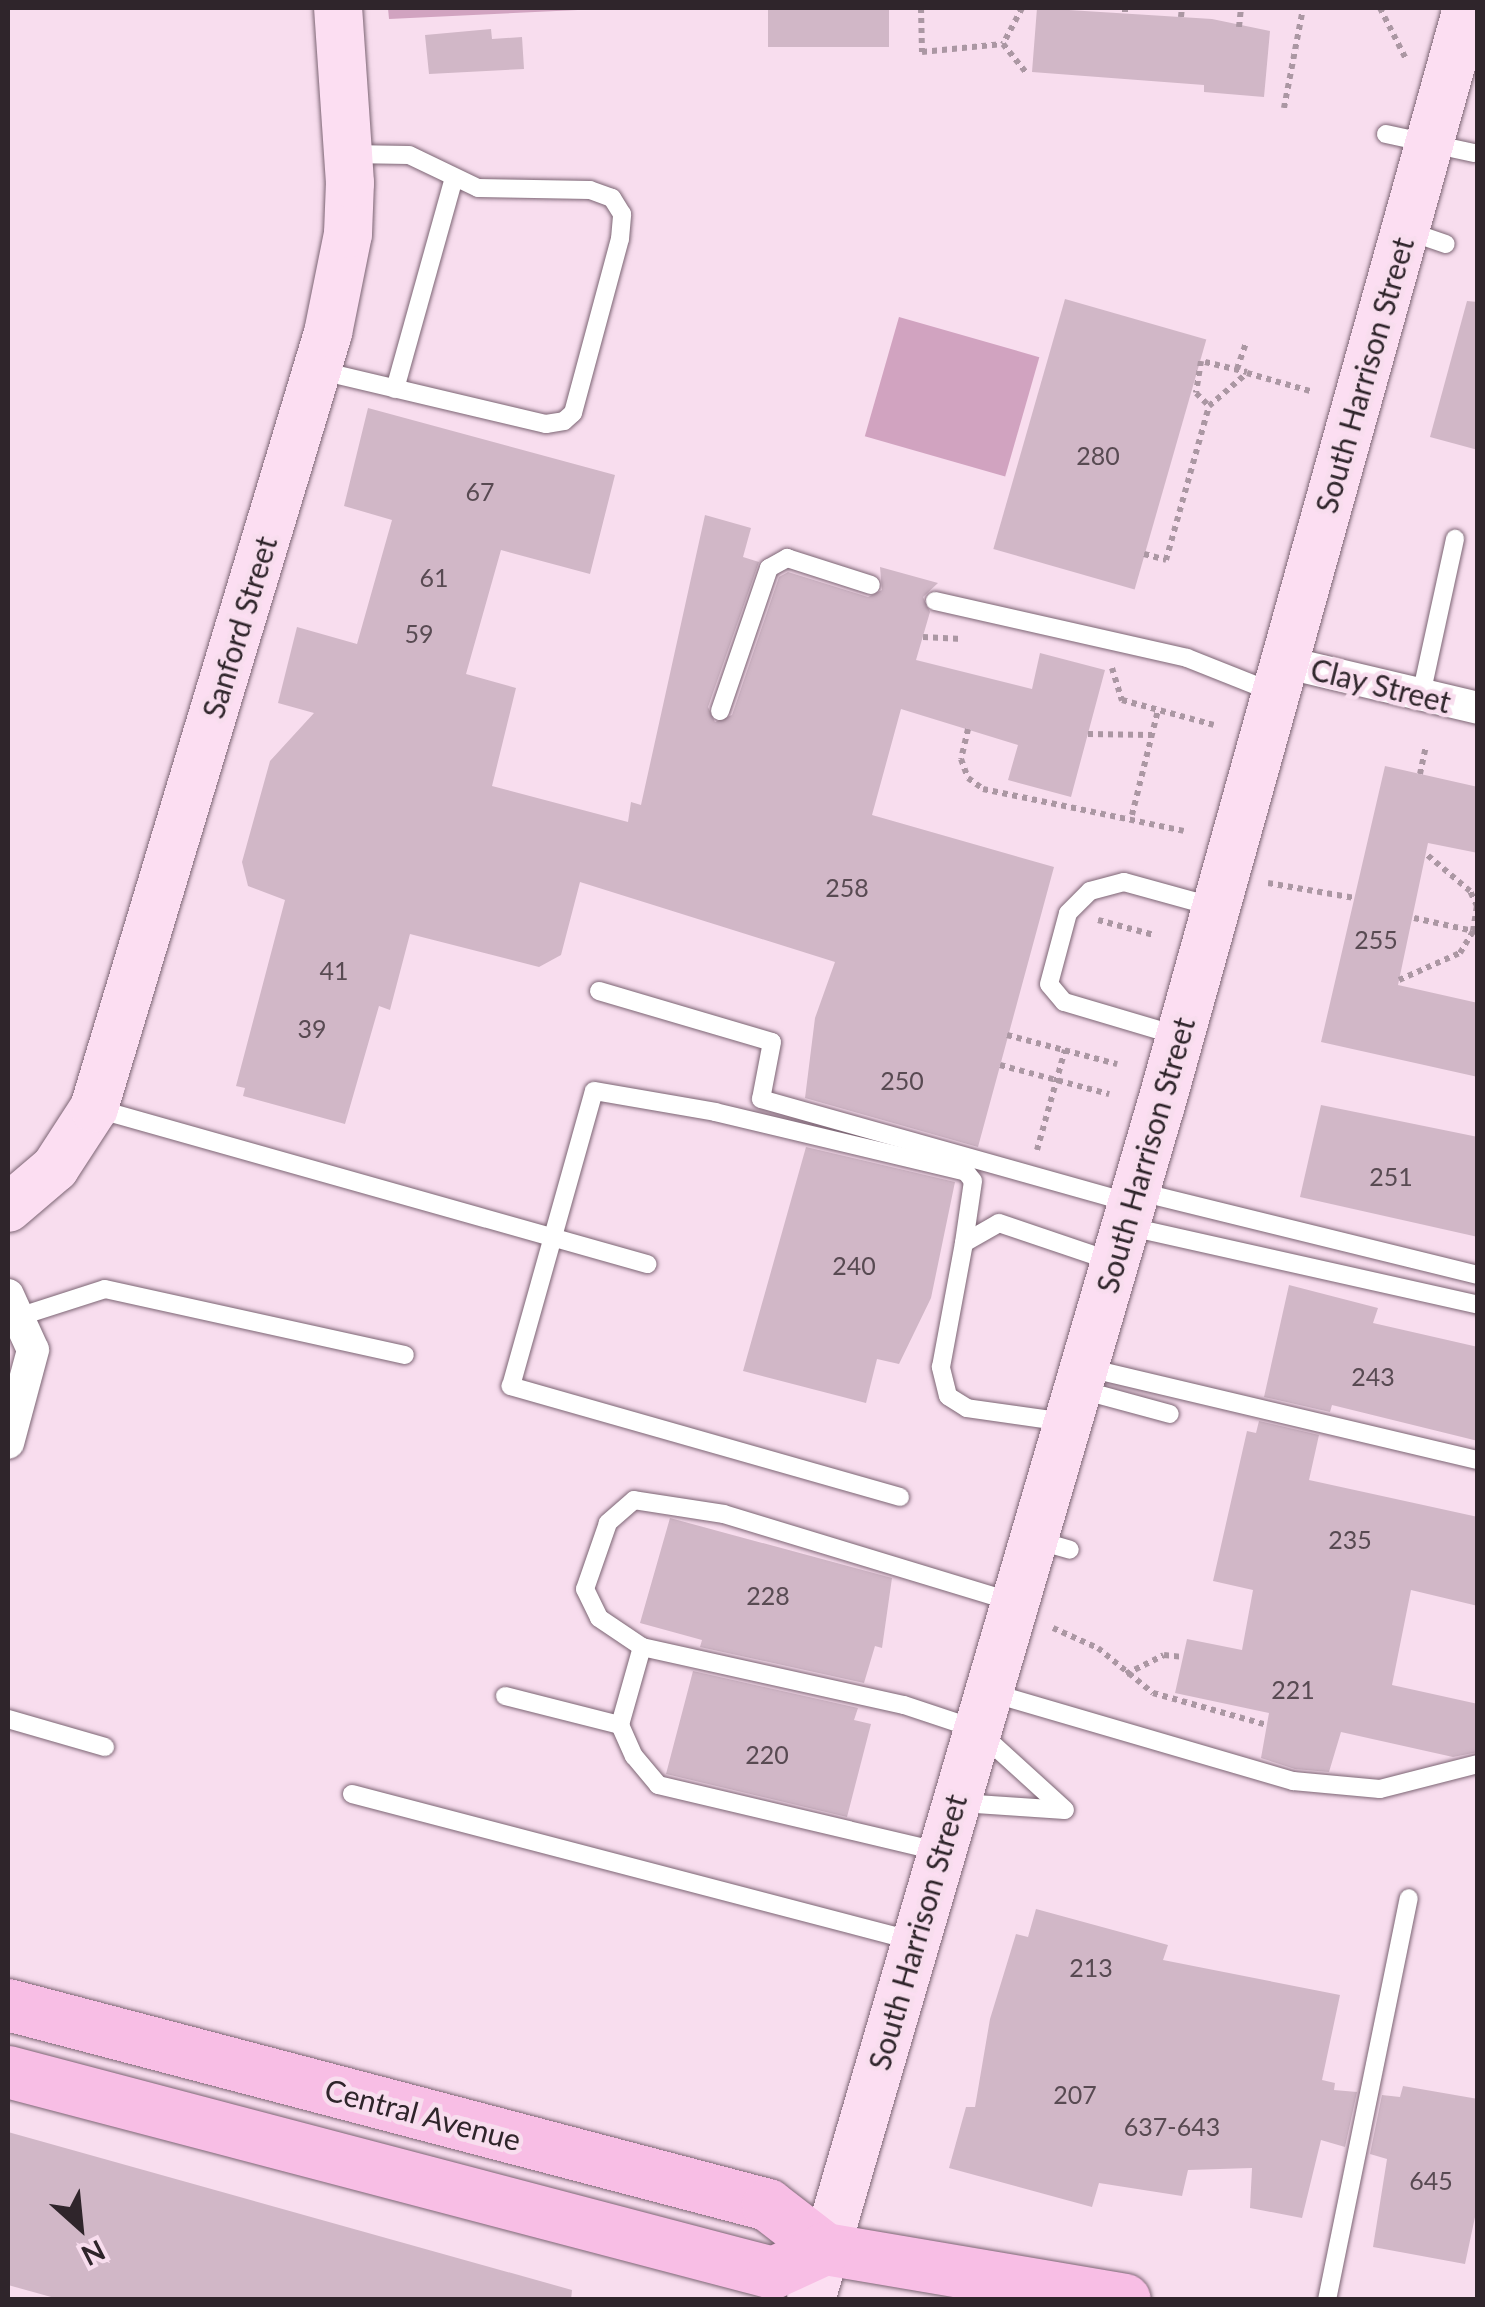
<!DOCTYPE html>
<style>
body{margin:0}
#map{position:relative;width:1485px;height:2307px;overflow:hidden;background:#f8ddee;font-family:Lato,sans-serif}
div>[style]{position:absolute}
.green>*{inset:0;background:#d1a3c0;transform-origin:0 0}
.building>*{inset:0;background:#d1b7c7;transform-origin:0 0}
.path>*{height:6px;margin-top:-3px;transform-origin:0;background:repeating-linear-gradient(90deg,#ab97a3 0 5px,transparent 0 10px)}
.roads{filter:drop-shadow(0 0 2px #7c6574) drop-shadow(0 0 2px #7c6574)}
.service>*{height:18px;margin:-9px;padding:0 9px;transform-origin:9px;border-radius:9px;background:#fff}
.minor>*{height:32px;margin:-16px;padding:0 16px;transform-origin:16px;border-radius:16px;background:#fff}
.secondary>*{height:48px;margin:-24px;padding:0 24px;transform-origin:24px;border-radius:24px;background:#fcdef2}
.primary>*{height:52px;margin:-26px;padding:0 26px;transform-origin:26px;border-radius:26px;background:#f8bee5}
span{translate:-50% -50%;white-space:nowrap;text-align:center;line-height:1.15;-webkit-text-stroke:9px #f8ddee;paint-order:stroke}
.number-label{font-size:25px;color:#584a52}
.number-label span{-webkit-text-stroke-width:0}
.street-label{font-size:30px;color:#2f252b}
.frame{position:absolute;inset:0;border:10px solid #2f252b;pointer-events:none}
.north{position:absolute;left:30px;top:2177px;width:100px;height:100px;-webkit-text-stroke:8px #f8ddee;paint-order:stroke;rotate:153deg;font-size:28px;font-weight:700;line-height:40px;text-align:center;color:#2f252b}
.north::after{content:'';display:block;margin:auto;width:35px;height:45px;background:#2f252b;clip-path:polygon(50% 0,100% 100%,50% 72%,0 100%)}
</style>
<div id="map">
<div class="green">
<div style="clip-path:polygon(388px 8px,621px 8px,389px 19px)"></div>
<div style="left:899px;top:317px;width:146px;height:124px;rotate:16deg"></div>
</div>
<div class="building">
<div style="left:768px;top:8px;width:121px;height:39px"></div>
<div style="clip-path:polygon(1037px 8px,1212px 19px,1270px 31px,1264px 97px,1204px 92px,1204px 85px,1032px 72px)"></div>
<div style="clip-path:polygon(491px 29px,492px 39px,522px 37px,524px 69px,429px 74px,425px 35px)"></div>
<div style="left:1065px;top:299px;width:147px;height:260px;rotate:16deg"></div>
<div style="clip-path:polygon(1467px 301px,1478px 302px,1478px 450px,1430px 437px)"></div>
<div style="clip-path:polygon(368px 408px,615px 475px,590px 574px,501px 550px,466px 674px,516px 688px,492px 786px,628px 822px,631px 802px,641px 805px,705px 515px,751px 528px,743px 557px,759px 562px,708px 707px,715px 722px,732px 715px,779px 577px,788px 572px,868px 597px,882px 590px,880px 567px,938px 583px,923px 597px,930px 612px,916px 660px,1032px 689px,1040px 653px,1105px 670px,1071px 797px,1008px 780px,1018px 745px,901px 709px,872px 815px,1054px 867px,978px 1147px,805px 1098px,815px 1018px,835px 962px,580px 882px,561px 955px,539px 967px,410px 934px,390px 1010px,379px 1006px,345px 1124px,243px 1096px,245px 1088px,236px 1086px,285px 900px,248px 886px,242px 862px,270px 761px,314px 713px,278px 703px,297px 627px,357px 644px,392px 520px,344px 506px)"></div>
<div style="clip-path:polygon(1385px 766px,1478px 787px,1478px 853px,1428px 843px,1398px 985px,1478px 1003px,1478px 1077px,1321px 1042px)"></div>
<div style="clip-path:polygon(1321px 1105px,1478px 1137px,1478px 1237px,1300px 1197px)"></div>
<div style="clip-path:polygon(806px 1147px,955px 1182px,931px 1298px,899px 1364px,877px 1359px,866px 1403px,743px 1371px)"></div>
<div style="clip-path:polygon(1289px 1285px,1378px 1308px,1373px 1323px,1478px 1347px,1478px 1441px,1332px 1405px,1330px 1412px,1264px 1397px)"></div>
<div style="clip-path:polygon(1259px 1421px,1319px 1435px,1309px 1480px,1478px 1517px,1478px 1606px,1411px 1590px,1392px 1685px,1478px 1704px,1478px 1752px,1453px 1757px,1341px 1732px,1329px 1772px,1295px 1769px,1261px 1758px,1269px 1713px,1175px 1693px,1187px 1639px,1242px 1650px,1253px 1590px,1213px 1581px,1247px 1431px,1256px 1433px)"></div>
<div style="clip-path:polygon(670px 1518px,892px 1578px,882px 1648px,875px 1646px,864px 1683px,700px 1647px,702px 1640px,640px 1623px)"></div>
<div style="clip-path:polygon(693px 1671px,858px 1708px,854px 1720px,871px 1724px,847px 1817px,666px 1774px)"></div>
<div style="clip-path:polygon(1036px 1909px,1168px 1945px,1163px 1960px,1340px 1995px,1322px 2080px,1335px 2083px,1334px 2090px,1357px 2092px,1345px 2147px,1321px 2140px,1302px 2218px,1250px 2208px,1252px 2168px,1188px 2170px,1182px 2196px,1099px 2183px,1092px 2207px,949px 2168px,966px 2107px,975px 2107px,990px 2019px,1016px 1934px,1028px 1937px)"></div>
<div style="clip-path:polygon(1403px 2086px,1478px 2099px,1478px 2203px,1465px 2264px,1373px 2247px,1387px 2159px,1370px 2154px,1382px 2095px,1400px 2097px)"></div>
<div style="clip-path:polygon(8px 2132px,572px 2290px,571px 2300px,62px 2300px,8px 2285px)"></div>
</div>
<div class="path">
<div style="left:921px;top:8px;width:44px;rotate:88.7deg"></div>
<div style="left:922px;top:52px;width:81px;rotate:-5.6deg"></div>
<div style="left:1022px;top:8px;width:41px;rotate:117.8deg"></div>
<div style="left:1003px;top:44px;width:38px;rotate:51deg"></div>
<div style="left:1380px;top:8px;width:57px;rotate:63deg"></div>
<div style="left:1125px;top:12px;width:4px;rotate:-90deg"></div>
<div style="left:1181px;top:17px;width:9px;rotate:-84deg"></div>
<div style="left:1239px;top:27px;width:19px;rotate:-84deg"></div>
<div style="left:1284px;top:108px;width:102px;rotate:-79.2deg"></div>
<div style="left:1201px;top:361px;width:32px;rotate:99deg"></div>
<div style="left:1196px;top:393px;width:18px;rotate:45deg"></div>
<div style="left:1209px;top:406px;width:50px;rotate:-41deg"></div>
<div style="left:1247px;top:373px;width:66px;rotate:15.9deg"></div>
<div style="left:1205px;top:362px;width:43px;rotate:13.4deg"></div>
<div style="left:1237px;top:369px;width:28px;rotate:-71deg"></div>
<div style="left:1144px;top:554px;width:23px;rotate:15deg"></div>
<div style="left:1166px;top:560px;width:160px;rotate:-74.4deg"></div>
<div style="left:923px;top:637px;width:39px;rotate:3deg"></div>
<div style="left:1112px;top:668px;width:34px;rotate:73deg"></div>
<div style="left:1122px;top:700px;width:95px;rotate:15.2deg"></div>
<div style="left:968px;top:729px;width:31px;rotate:103deg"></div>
<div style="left:961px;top:759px;width:20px;rotate:70deg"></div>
<div style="left:968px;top:778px;width:19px;rotate:36deg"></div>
<div style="left:983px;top:789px;width:205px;rotate:11.8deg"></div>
<div style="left:1088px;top:734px;width:64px;rotate:0.9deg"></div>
<div style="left:1420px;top:774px;width:29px;rotate:-78deg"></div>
<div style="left:1132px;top:815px;width:108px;rotate:-76.1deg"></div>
<div style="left:1268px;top:883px;width:88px;rotate:9.8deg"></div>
<div style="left:1414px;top:918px;width:66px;rotate:12.3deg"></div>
<div style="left:1098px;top:920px;width:58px;rotate:15deg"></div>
<div style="left:1399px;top:980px;width:67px;rotate:-23.9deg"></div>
<div style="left:1460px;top:953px;width:26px;rotate:-59deg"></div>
<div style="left:1473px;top:931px;width:25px;rotate:-81deg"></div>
<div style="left:1477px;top:906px;width:17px;rotate:-115deg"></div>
<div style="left:1470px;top:891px;width:57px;rotate:-139.9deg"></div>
<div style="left:1007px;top:1035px;width:114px;rotate:14.8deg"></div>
<div style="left:1000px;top:1065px;width:113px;rotate:14.9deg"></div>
<div style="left:1037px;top:1150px;width:104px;rotate:-74.4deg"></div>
<div style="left:1053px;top:1628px;width:49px;rotate:24deg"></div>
<div style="left:1098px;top:1648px;width:71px;rotate:39.3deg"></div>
<div style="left:1153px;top:1693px;width:118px;rotate:15.7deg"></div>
<div style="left:1126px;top:1674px;width:42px;rotate:-26.6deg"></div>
<div style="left:1164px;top:1655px;width:18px;rotate:6deg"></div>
</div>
<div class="roads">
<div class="service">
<div style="left:1386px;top:134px;width:90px;rotate:12.2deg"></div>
<div style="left:1405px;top:230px;width:43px;rotate:18.9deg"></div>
<div style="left:317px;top:370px;width:235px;rotate:13.3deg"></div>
<div style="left:546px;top:424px;width:18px;rotate:-9deg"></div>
<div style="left:564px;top:421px;width:12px;rotate:-42deg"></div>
<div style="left:573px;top:413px;width:180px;rotate:-74.9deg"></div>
<div style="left:620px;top:239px;width:25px;rotate:-85deg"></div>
<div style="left:622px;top:214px;width:19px;rotate:-122deg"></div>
<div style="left:612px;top:198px;width:23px;rotate:-160deg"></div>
<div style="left:590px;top:190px;width:112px;rotate:-179deg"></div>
<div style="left:478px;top:188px;width:76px;rotate:-154.4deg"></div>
<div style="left:409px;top:155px;width:60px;rotate:-179deg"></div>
<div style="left:395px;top:389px;width:216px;rotate:-74.4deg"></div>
<div style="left:935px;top:601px;width:258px;rotate:12.7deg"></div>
<div style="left:1187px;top:658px;width:95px;rotate:21.7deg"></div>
<div style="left:1421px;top:695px;width:160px;rotate:-77.7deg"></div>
<div style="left:720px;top:711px;width:151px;rotate:-71.1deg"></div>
<div style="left:769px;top:568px;width:21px;rotate:-29deg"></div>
<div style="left:787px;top:558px;width:88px;rotate:17.8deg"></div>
<div style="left:599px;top:991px;width:180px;rotate:16.4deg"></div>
<div style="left:772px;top:1042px;width:58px;rotate:100.9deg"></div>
<div style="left:761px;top:1099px;width:384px;rotate:15.7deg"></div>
<div style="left:1179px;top:1036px;width:120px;rotate:-163.5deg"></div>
<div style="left:1064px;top:1002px;width:23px;rotate:-130deg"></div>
<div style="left:1049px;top:984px;width:73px;rotate:-75deg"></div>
<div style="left:1068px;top:913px;width:31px;rotate:-45deg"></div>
<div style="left:1090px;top:891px;width:35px;rotate:-15deg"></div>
<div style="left:1124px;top:882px;width:94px;rotate:15.4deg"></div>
<div style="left:94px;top:1108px;width:575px;rotate:15.75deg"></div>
<div style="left:1136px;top:1191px;width:352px;rotate:13.8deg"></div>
<div style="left:1126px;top:1226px;width:361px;rotate:12.6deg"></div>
<div style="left:18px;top:1317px;width:91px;rotate:-17.8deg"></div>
<div style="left:105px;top:1289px;width:307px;rotate:12.4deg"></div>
<div style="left:1088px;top:1368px;width:401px;rotate:13.3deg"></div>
<div style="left:1078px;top:1389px;width:95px;rotate:15.2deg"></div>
<div style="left:1065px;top:1422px;width:99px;rotate:-171.9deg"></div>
<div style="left:967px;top:1408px;width:22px;rotate:-148deg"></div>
<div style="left:948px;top:1396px;width:30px;rotate:-104deg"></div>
<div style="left:941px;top:1367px;width:126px;rotate:-79.5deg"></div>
<div style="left:964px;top:1243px;width:40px;rotate:-29.7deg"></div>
<div style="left:999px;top:1223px;width:121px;rotate:18.7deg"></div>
<div style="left:900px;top:1497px;width:405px;rotate:-164.1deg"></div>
<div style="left:511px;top:1386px;width:306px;rotate:-74.3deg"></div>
<div style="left:594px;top:1091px;width:123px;rotate:9.8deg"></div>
<div style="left:715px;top:1112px;width:258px;rotate:13.4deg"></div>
<div style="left:966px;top:1172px;width:11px;rotate:52deg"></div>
<div style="left:973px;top:1181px;width:63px;rotate:98.3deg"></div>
<div style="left:1036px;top:1540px;width:35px;rotate:16deg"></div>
<div style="left:1013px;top:1602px;width:302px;rotate:-163.1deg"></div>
<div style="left:724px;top:1514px;width:91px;rotate:-171.2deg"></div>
<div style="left:634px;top:1500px;width:35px;rotate:139deg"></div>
<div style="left:608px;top:1523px;width:70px;rotate:109.2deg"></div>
<div style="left:585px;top:1589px;width:32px;rotate:64deg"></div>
<div style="left:599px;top:1618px;width:52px;rotate:34deg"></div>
<div style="left:642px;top:1647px;width:268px;rotate:12.5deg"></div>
<div style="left:904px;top:1705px;width:76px;rotate:18.4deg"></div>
<div style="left:976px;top:1729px;width:120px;rotate:42.3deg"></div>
<div style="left:642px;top:1647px;width:81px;rotate:105.8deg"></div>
<div style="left:620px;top:1725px;width:34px;rotate:66deg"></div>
<div style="left:634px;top:1756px;width:38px;rotate:50deg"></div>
<div style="left:658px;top:1785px;width:288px;rotate:13.3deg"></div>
<div style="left:992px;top:1693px;width:314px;rotate:16.3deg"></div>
<div style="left:1293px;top:1781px;width:87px;rotate:5.3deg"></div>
<div style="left:1380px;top:1789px;width:101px;rotate:-14.3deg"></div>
<div style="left:505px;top:1696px;width:119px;rotate:14.2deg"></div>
<div style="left:8px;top:1719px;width:101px;rotate:16.1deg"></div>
<div style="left:352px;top:1794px;width:581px;rotate:14.66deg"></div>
<div style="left:961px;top:1803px;width:104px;rotate:3.9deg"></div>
<div style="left:1327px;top:2300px;width:410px;rotate:-78.5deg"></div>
</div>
<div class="minor">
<div style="left:1284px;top:662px;width:199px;rotate:13.3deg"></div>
<div style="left:8px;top:1295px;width:60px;rotate:65.6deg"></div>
<div style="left:33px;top:1350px;width:96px;rotate:105deg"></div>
</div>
<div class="secondary">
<div style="left:8px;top:1208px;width:62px;rotate:-40.4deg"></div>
<div style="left:55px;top:1168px;width:72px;rotate:-57deg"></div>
<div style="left:94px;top:1108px;width:810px;rotate:-73.2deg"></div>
<div style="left:328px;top:333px;width:101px;rotate:-78.6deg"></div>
<div style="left:348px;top:234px;width:51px;rotate:-87.8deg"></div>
<div style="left:350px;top:183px;width:175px;rotate:-93.9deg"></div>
<div style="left:811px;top:2300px;width:1245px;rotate:-73.68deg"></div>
<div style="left:1161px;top:1105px;width:1139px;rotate:-74.41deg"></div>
</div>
<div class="primary">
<div style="left:8px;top:2005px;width:786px;rotate:14.74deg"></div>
<div style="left:768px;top:2205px;width:72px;rotate:37.7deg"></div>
<div style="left:825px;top:2249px;width:304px;rotate:9.6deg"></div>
<div style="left:8px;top:2072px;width:791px;rotate:14.72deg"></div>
<div style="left:773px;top:2273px;width:57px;rotate:-24.8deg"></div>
</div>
</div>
<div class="number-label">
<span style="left:1098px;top:455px">280</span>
<span style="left:480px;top:491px">67</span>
<span style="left:434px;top:577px">61</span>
<span style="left:419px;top:633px">59</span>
<span style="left:847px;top:887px">258</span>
<span style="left:1376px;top:939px">255</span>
<span style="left:334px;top:970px">41</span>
<span style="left:312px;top:1028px">39</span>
<span style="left:902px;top:1080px">250</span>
<span style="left:1391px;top:1176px">251</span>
<span style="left:854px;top:1265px">240</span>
<span style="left:1373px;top:1376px">243</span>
<span style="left:1350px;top:1539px">235</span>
<span style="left:768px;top:1595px">228</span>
<span style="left:1293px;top:1689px">221</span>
<span style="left:767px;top:1754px">220</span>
<span style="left:1091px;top:1967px">213</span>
<span style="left:1075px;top:2094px">207</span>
<span style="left:1172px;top:2126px">637-643</span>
<span style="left:1431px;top:2180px">645</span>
</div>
<div class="street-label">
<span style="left:1364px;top:375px;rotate:-74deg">South Harrison Street</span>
<span style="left:239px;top:627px;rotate:-73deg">Sanford Street</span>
<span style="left:1381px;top:685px;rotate:14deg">Clay Street</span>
<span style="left:1145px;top:1155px;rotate:-74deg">South Harrison Street</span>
<span style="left:917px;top:1932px;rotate:-74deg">South Harrison Street</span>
<span style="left:423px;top:2114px;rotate:15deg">Central Avenue</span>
</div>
<div class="frame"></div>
<div class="north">N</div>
</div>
